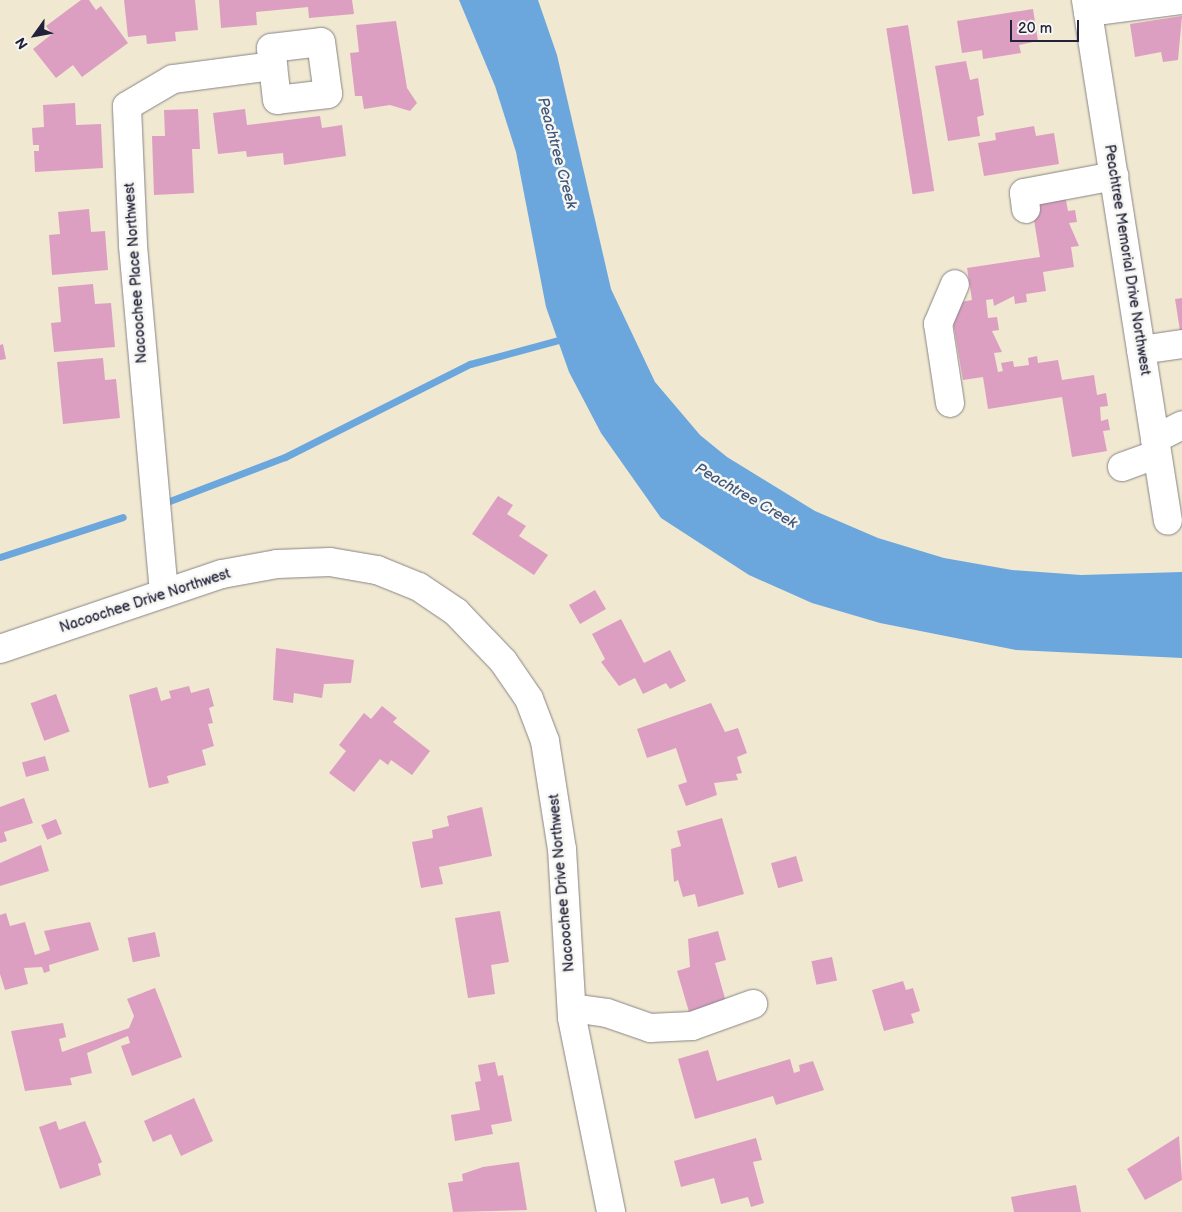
<!DOCTYPE html>
<style>
body{margin:0}
#map{position:relative;width:1182px;height:1212px;overflow:hidden;background:#f0e8d1;font-family:"Balsamiq Sans",sans-serif}
div>[style]{position:absolute}
.water>*{inset:0;background:#6ba7dc}
.stream>*{height:7px;margin:-3.5px;padding:0 3.5px;transform-origin:3.5px;border-radius:3.5px;background:#6ba7dc}
.building>*{inset:0;background:#dc9fc1;transform-origin:0 0}
.roads{filter:drop-shadow(0 0 1px #898586) drop-shadow(0 0 1px #898586)}
.minor>*{height:28px;margin:-14px;padding:0 14px;transform-origin:14px;border-radius:14px;background:#fff}
span{translate:-50% -50%;white-space:nowrap;text-align:center;line-height:1.15;-webkit-text-stroke:5px #f6f6f2;paint-order:stroke}
.street-label{font-size:14px;color:#22223b}
.water-label{font-size:15px;color:#3f577b;font-style:italic}
.north{position:absolute;left:10px;top:10px;width:50px;height:50px;-webkit-text-stroke:4px #f6f6f2;paint-order:stroke;rotate:238deg;font-size:14px;font-weight:700;line-height:20px;text-align:center;color:#22223b}
.north::after{content:'';display:block;margin:auto;width:18px;height:22px;background:#22223b;clip-path:polygon(50% 0,100% 100%,50% 72%,0 100%)}
.scale{position:absolute;left:1010px;top:20px;width:69px;height:22px;box-sizing:border-box;border:2px solid #22223b;border-top:0;padding-left:6px;font-size:15px;line-height:18px;white-space:nowrap;color:#22223b;-webkit-text-stroke:4px #f6f6f2;paint-order:stroke}
</style>
<div id="map">
<div class="water">
<div style="clip-path:polygon(459px 0,538px 0,557px 55px,611px 289px,655px 382px,700px 435px,727px 457px,815px 511px,878px 538px,944px 558px,1012px 570px,1081px 575px,1182px 572px,1182px 658px,1016px 650px,880px 623px,812px 603px,749px 575px,661px 518px,601px 433px,569px 372px,546px 307px,516px 152px,495px 86px)"></div>
</div>
<div class="stream">
<div style="left:167px;top:502px;width:126px;rotate:-20.9deg"></div>
<div style="left:285px;top:457px;width:207px;rotate:-26.7deg"></div>
<div style="left:470px;top:364px;width:99px;rotate:-15.2deg"></div>
<div style="left:0;top:557px;width:129px;rotate:-18deg"></div>
</div>
<div class="building">
<div style="clip-path:polygon(81px 0,89px 0,96px 10px,101px 6px,128px 43px,82px 77px,73px 65px,56px 78px,33px 49px,52px 34px,46px 26px)"></div>
<div style="clip-path:polygon(124px 0,195px 0,198px 30px,175px 32px,176px 41px,147px 44px,146px 35px,128px 37px)"></div>
<div style="clip-path:polygon(219px 0,352px 0,354px 14px,309px 18px,308px 7px,256px 12px,257px 25px,221px 28px)"></div>
<div style="clip-path:polygon(1033px 9px,1038px 41px,1019px 45px,1021px 53px,983px 59px,982px 50px,962px 53px,957px 21px)"></div>
<div style="clip-path:polygon(1182px 16px,1178px 60px,1163px 62px,1161px 52px,1135px 57px,1130px 24px)"></div>
<div style="clip-path:polygon(396px 21px,407px 88px,417px 103px,410px 111px,390px 105px,364px 109px,362px 96px,355px 96px,350px 53px,359px 52px,356px 25px)"></div>
<div style="left:908px;top:25px;width:168px;height:22px;rotate:81deg"></div>
<div style="clip-path:polygon(966px 61px,970px 80px,978px 78px,984px 115px,977px 117px,980px 136px,948px 141px,935px 66px)"></div>
<div style="clip-path:polygon(75px 103px,76px 125px,101px 124px,103px 168px,35px 172px,34px 151px,39px 151px,39px 145px,33px 145px,32px 128px,44px 127px,43px 105px)"></div>
<div style="clip-path:polygon(198px 109px,200px 149px,192px 149px,194px 193px,154px 195px,152px 136px,165px 136px,164px 110px)"></div>
<div style="clip-path:polygon(245px 109px,247px 125px,320px 116px,322px 128px,342px 125px,346px 156px,284px 165px,283px 153px,247px 157px,246px 151px,218px 154px,213px 113px)"></div>
<div style="clip-path:polygon(1034px 126px,1036px 136px,1054px 133px,1059px 164px,984px 176px,978px 143px,996px 140px,995px 133px)"></div>
<div style="clip-path:polygon(1064px 189px,1068px 211px,1075px 210px,1077px 222px,1069px 223px,1079px 246px,1071px 247px,1074px 267px,1043px 272px,1046px 291px,1026px 294px,1027px 302px,1015px 304px,1014px 296px,994px 306px,993px 299px,986px 300px,988px 318px,997px 317px,999px 330px,992px 331px,1002px 352px,994px 353px,998px 372px,1003px 371px,1001px 363px,1013px 361px,1014px 367px,1029px 365px,1028px 358px,1037px 356px,1038px 363px,1058px 360px,1062px 380px,1094px 375px,1097px 395px,1106px 393px,1108px 406px,1100px 407px,1101px 421px,1108px 419px,1110px 430px,1103px 431px,1107px 451px,1072px 457px,1062px 397px,988px 409px,983px 377px,963px 380px,950px 304px,972px 300px,967px 268px,1040px 257px,1030px 195px)"></div>
<div style="clip-path:polygon(89px 209px,91px 232px,105px 231px,108px 270px,52px 275px,49px 235px,60px 234px,58px 212px)"></div>
<div style="clip-path:polygon(93px 284px,95px 304px,111px 303px,115px 347px,54px 352px,51px 323px,61px 322px,58px 287px)"></div>
<div style="clip-path:polygon(1182px 298px,1182px 331px,1180px 331px,1175px 299px)"></div>
<div style="clip-path:polygon(3px 344px,6px 359px,0 360px,0 345px)"></div>
<div style="clip-path:polygon(103px 358px,105px 380px,116px 379px,120px 418px,63px 424px,57px 362px)"></div>
<div style="clip-path:polygon(498px 496px,513px 505px,507px 514px,526px 526px,519px 536px,548px 555px,534px 575px,472px 534px)"></div>
<div style="left:595px;top:590px;width:22px;height:30px;rotate:60deg"></div>
<div style="clip-path:polygon(621px 619px,644px 663px,670px 650px,686px 681px,670px 689px,666px 683px,643px 694px,635px 678px,619px 686px,601px 662px,605px 659px,592px 634px)"></div>
<div style="clip-path:polygon(276px 648px,354px 660px,351px 683px,324px 684px,322px 698px,294px 693px,293px 703px,273px 700px)"></div>
<div style="clip-path:polygon(189px 686px,191px 693px,209px 688px,214px 706px,209px 708px,213px 723px,208px 724px,214px 746px,202px 750px,206px 765px,167px 776px,169px 783px,149px 788px,129px 695px,157px 687px,161px 701px,171px 698px,169px 691px)"></div>
<div style="left:56px;top:694px;width:40px;height:27px;rotate:70deg"></div>
<div style="clip-path:polygon(711px 703px,725px 732px,738px 728px,747px 753px,737px 757px,742px 773px,736px 774px,738px 780px,714px 783px,717px 795px,686px 806px,678px 785px,687px 782px,676px 748px,647px 758px,637px 729px)"></div>
<div style="clip-path:polygon(382px 706px,397px 718px,393px 722px,430px 751px,412px 775px,391px 760px,388px 765px,380px 759px,354px 792px,329px 773px,346px 751px,339px 745px,364px 713px,371px 719px)"></div>
<div style="left:45px;top:756px;width:15px;height:24px;rotate:74deg"></div>
<div style="clip-path:polygon(24px 798px,33px 823px,4px 832px,7px 841px,0 843px,0 807px)"></div>
<div style="clip-path:polygon(482px 807px,492px 856px,439px 867px,443px 884px,421px 888px,412px 842px,433px 838px,432px 830px,449px 826px,447px 816px)"></div>
<div style="clip-path:polygon(722px 818px,744px 894px,698px 907px,695px 894px,683px 897px,678px 880px,674px 882px,671px 849px,681px 846px,677px 831px)"></div>
<div style="left:56px;top:819px;width:16px;height:16px;rotate:68deg"></div>
<div style="clip-path:polygon(41px 845px,49px 871px,0 886px,0 863px)"></div>
<div style="left:796px;top:856px;width:26px;height:26px;rotate:74deg"></div>
<div style="clip-path:polygon(500px 911px,509px 962px,491px 965px,495px 994px,468px 998px,455px 918px)"></div>
<div style="clip-path:polygon(6px 913px,10px 926px,25px 922px,35px 955px,50px 950px,44px 931px,90px 922px,99px 950px,49px 965px,50px 971px,44px 973px,42px 967px,24px 968px,28px 984px,5px 990px,0 974px,0 915px)"></div>
<div style="clip-path:polygon(718px 931px,726px 960px,715px 963px,726px 1002px,689px 1012px,677px 971px,690px 967px,688px 939px)"></div>
<div style="left:155px;top:932px;width:25px;height:28px;rotate:78deg"></div>
<div style="left:832px;top:957px;width:24px;height:21px;rotate:78deg"></div>
<div style="clip-path:polygon(903px 981px,906px 990px,913px 988px,920px 1011px,911px 1014px,914px 1023px,884px 1031px,872px 990px)"></div>
<div style="clip-path:polygon(155px 988px,182px 1057px,132px 1076px,121px 1046px,130px 1043px,128px 1036px,87px 1053px,92px 1073px,70px 1078px,72px 1085px,25px 1091px,11px 1031px,63px 1023px,66px 1037px,59px 1039px,62px 1052px,129px 1028px,134px 1016px,127px 999px)"></div>
<div style="clip-path:polygon(708px 1050px,717px 1081px,790px 1059px,794px 1073px,800px 1071px,799px 1065px,813px 1061px,824px 1090px,776px 1105px,773px 1096px,695px 1119px,678px 1059px)"></div>
<div style="clip-path:polygon(495px 1062px,498px 1076px,503px 1075px,512px 1121px,491px 1125px,493px 1134px,455px 1141px,451px 1115px,480px 1110px,475px 1082px,481px 1081px,478px 1065px)"></div>
<div style="clip-path:polygon(194px 1098px,213px 1141px,181px 1156px,171px 1134px,153px 1142px,144px 1121px)"></div>
<div style="clip-path:polygon(56px 1121px,59px 1130px,85px 1121px,102px 1162px,98px 1164px,101px 1175px,60px 1189px,39px 1127px)"></div>
<div style="clip-path:polygon(1179px 1136px,1182px 1180px,1145px 1200px,1127px 1169px)"></div>
<div style="clip-path:polygon(756px 1138px,762px 1160px,753px 1162px,764px 1203px,751px 1207px,748px 1197px,721px 1204px,714px 1178px,681px 1187px,674px 1161px)"></div>
<div style="clip-path:polygon(519px 1162px,527px 1210px,453px 1212px,448px 1183px,463px 1181px,462px 1174px,483px 1167px)"></div>
<div style="clip-path:polygon(1076px 1185px,1081px 1212px,1014px 1212px,1011px 1197px)"></div>
</div>
<div class="roads">
<div class="minor">
<div style="left:1086px;top:0;width:527px;rotate:81.06deg"></div>
<div style="left:1088px;top:12px;width:95px;rotate:-7.3deg"></div>
<div style="left:321px;top:42px;width:52px;rotate:82.3deg"></div>
<div style="left:328px;top:94px;width:51px;rotate:173.3deg"></div>
<div style="left:277px;top:100px;width:52px;rotate:-96.6deg"></div>
<div style="left:271px;top:48px;width:50px;rotate:-6.8deg"></div>
<div style="left:1026px;top:209px;width:16px;rotate:-97deg"></div>
<div style="left:1024px;top:193px;width:92px;rotate:-10.7deg"></div>
<div style="left:1141px;top:350px;width:41px;rotate:-8.3deg"></div>
<div style="left:950px;top:403px;width:80px;rotate:-98.6deg"></div>
<div style="left:938px;top:324px;width:43px;rotate:-67deg"></div>
<div style="left:1155px;top:439px;width:30px;rotate:-27deg"></div>
<div style="left:1122px;top:467px;width:37px;rotate:-20deg"></div>
<div style="left:164px;top:593px;width:349px;rotate:-95.1deg"></div>
<div style="left:133px;top:245px;width:139px;rotate:-92.5deg"></div>
<div style="left:127px;top:106px;width:53px;rotate:-30.4deg"></div>
<div style="left:173px;top:79px;width:101px;rotate:-7.4deg"></div>
<div style="left:0;top:649px;width:234px;rotate:-18.7deg"></div>
<div style="left:222px;top:574px;width:56px;rotate:-10.3deg"></div>
<div style="left:277px;top:564px;width:53px;rotate:-2.2deg"></div>
<div style="left:330px;top:562px;width:48px;rotate:9.7deg"></div>
<div style="left:377px;top:570px;width:45px;rotate:22deg"></div>
<div style="left:419px;top:587px;width:45px;rotate:34deg"></div>
<div style="left:456px;top:612px;width:68px;rotate:46.2deg"></div>
<div style="left:503px;top:661px;width:46px;rotate:55.6deg"></div>
<div style="left:529px;top:699px;width:45px;rotate:69.1deg"></div>
<div style="left:545px;top:741px;width:109px;rotate:81.1deg"></div>
<div style="left:562px;top:849px;width:169px;rotate:86.6deg"></div>
<div style="left:572px;top:1018px;width:198px;rotate:78.6deg"></div>
<div style="left:572px;top:1008px;width:35px;rotate:8deg"></div>
<div style="left:607px;top:1013px;width:46px;rotate:19.2deg"></div>
<div style="left:650px;top:1028px;width:42px;rotate:-2.7deg"></div>
<div style="left:692px;top:1026px;width:65px;rotate:-19.8deg"></div>
</div>
</div>
<div class="street-label">
<span style="left:1127px;top:260px;rotate:81deg">Peachtree Memorial Drive Northwest</span>
<span style="left:136px;top:273px;rotate:-94deg">Nacoochee Place Northwest</span>
<span style="left:145px;top:601px;rotate:-18deg">Nacoochee Drive Northwest</span>
<span style="left:562px;top:883px;rotate:-95deg">Nacoochee Drive Northwest</span>
</div>
<div class="water-label">
<span style="left:557px;top:153px;rotate:75deg">Peachtree Creek</span>
<span style="left:746px;top:496px;rotate:30deg">Peachtree Creek</span>
</div>
<div class="north">N</div>
<div class="scale">20 m</div>
</div>
